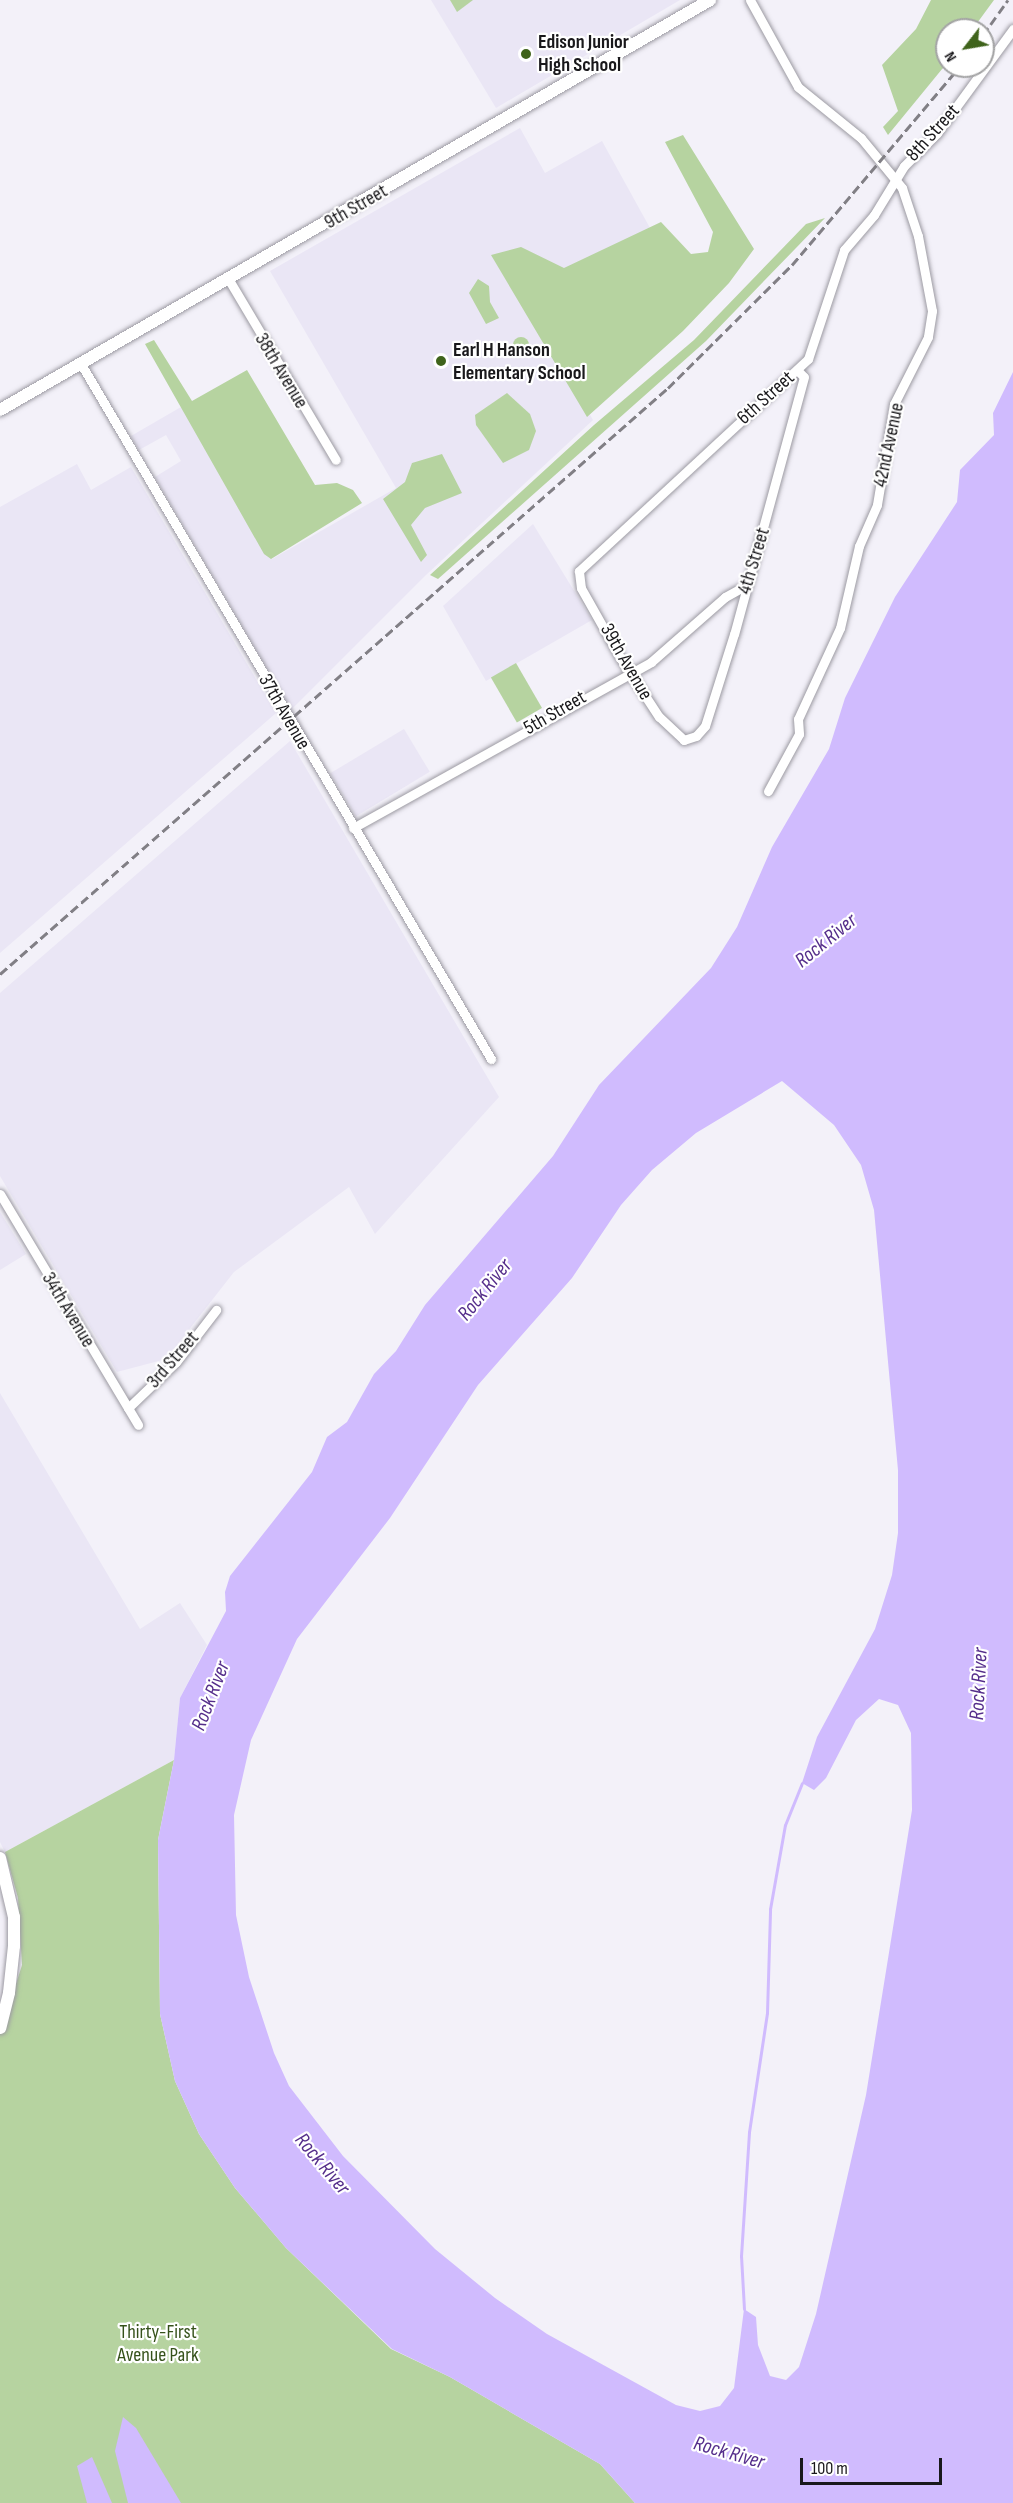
<!DOCTYPE html>
<style>
body{margin:0}
#map{position:relative;width:1013px;height:2503px;overflow:hidden;background:#f3f1f9;font-family:"Sofia Sans Condensed",sans-serif}
div>[style]{position:absolute}
.built>*{inset:0;background:#eae6f5;transform-origin:0 0}
.green>*{inset:0;background:#b6d3a0;transform-origin:0 0}
.round{border-radius:50%}
.water>*{inset:0;background:#d0bbfe}
.stream>*{height:3px;margin:-1.5px;padding:0 1.5px;transform-origin:1.5px;border-radius:1.5px;background:#d0bbfe}
.roads{filter:drop-shadow(0 0 2px #9c9aa2) drop-shadow(0 0 2px #9c9aa2)}
.minor>*{height:9px;margin:-4.5px;padding:0 4.5px;transform-origin:4.5px;border-radius:4.5px;background:#fff}
.tertiary>*{height:12px;margin:-6px;padding:0 6px;transform-origin:6px;border-radius:6px;background:#fff}
.rail>*{height:3px;margin-top:-1.5px;transform-origin:0;background:repeating-linear-gradient(90deg,#817f85 0 9px,transparent 0 13.5px)}
.dots>*{width:16px;height:16px;translate:-50% -50%;box-sizing:border-box;border:3px solid #fff;border-radius:50%}
span{translate:-50% -50%;white-space:nowrap;text-align:center;line-height:1.15;-webkit-text-stroke:4.5px #fff;paint-order:stroke}
.poi-label{font-size:20px;color:#19181b;font-weight:700}
.left{translate:0 -50%;text-align:left}
.street-label{font-size:20px;color:#19181b}
.park-label{font-size:20px;color:#36521b}
.water-label{font-size:21px;color:#552e8b;font-style:italic}
.north{position:absolute;left:935px;top:18px;width:60px;height:60px;box-sizing:border-box;background:#fff;border:2px solid #a3a3a4;border-radius:50%;rotate:239deg;font-size:16px;font-weight:700;line-height:24px;text-align:center;color:#19181b}
.north::after{content:'';display:block;margin:auto;width:21px;height:27px;background:#3f631b;clip-path:polygon(50% 0,100% 100%,50% 72%,0 100%)}
.scale{position:absolute;left:800px;top:2458px;width:142px;height:27px;box-sizing:border-box;border:3px solid #19181b;border-top:0;padding-left:8px;font-size:18px;line-height:21px;white-space:nowrap;color:#19181b;-webkit-text-stroke:4px #fff;paint-order:stroke}
</style>
<div id="map">
<div class="built">
<div style="clip-path:polygon(431px 0,680px 0,496px 108px)"></div>
<div style="clip-path:polygon(520px 128px,545px 173px,602px 141px,650px 228px,525px 302px,593px 420px,426px 575px,291px 710px,155px 477px,181px 461px,166px 435px,139px 450px,131px 436px,181px 407px,272px 559px,396px 488px,270px 271px)"></div>
<div style="clip-path:polygon(77px 464px,91px 490px,131px 467px,276px 713px,0 953px,0 507px)"></div>
<div style="clip-path:polygon(533px 524px,592px 620px,486px 681px,443px 606px)"></div>
<div style="left:404px;top:729px;width:50px;height:86px;rotate:59deg"></div>
<div style="clip-path:polygon(290px 741px,499px 1097px,375px 1234px,349px 1187px,234px 1272px,166px 1359px,117px 1372px,0 1176px,0 993px)"></div>
<div style="clip-path:polygon(0 1212px,26px 1254px,0 1270px)"></div>
<div style="clip-path:polygon(0 1393px,140px 1629px,180px 1603px,207px 1645px,180px 1698px,174px 1760px,5px 1852px,0 1842px)"></div>
</div>
<div class="green">
<div style="clip-path:polygon(450px 0,473px 0,457px 12px)"></div>
<div style="clip-path:polygon(931px 0,994px 0,972px 30px,947px 30px,947px 63px,888px 135px,883px 127px,898px 111px,882px 65px,916px 29px)"></div>
<div style="clip-path:polygon(683px 135px,754px 249px,729px 283px,683px 331px,587px 417px,491px 255px,521px 247px,564px 268px,661px 222px,691px 254px,708px 252px,713px 232px,665px 142px)"></div>
<div style="clip-path:polygon(825px 218px,706px 341px,438px 579px,430px 575px,594px 425px,694px 340px,806px 224px)"></div>
<div style="clip-path:polygon(478px 279px,489px 286px,490px 302px,499px 318px,486px 324px,469px 293px)"></div>
<div class="round" style="left:513px;top:337px;width:16px;height:16px"></div>
<div style="clip-path:polygon(154px 340px,192px 401px,247px 370px,315px 485px,337px 483px,353px 490px,362px 503px,271px 559px,264px 554px,145px 344px)"></div>
<div style="clip-path:polygon(507px 393px,530px 414px,536px 431px,529px 450px,503px 463px,476px 425px,475px 415px)"></div>
<div style="clip-path:polygon(442px 454px,462px 493px,425px 508px,411px 525px,427px 555px,421px 562px,383px 499px,405px 482px,412px 463px)"></div>
<div style="left:516px;top:663px;width:52px;height:29px;rotate:60deg"></div>
<div style="clip-path:polygon(174px 1760px,158px 1840px,160px 2014px,175px 2081px,199px 2134px,235px 2188px,286px 2248px,391px 2349px,450px 2377px,600px 2464px,635px 2503px,0 2503px,0 2034px,22px 1965px,18px 1898px,5px 1852px)"></div>
</div>
<div class="water">
<div style="clip-path:polygon(evenodd,1013px 372px,1013px 2503px,635px 2503px,600px 2464px,450px 2377px,392px 2349px,286px 2248px,235px 2188px,199px 2134px,175px 2081px,160px 2014px,158px 1840px,174px 1760px,180px 1698px,226px 1611px,225px 1592px,230px 1576px,312px 1472px,327px 1437px,347px 1422px,374px 1374px,396px 1351px,425px 1305px,553px 1156px,599px 1085px,711px 968px,737px 927px,772px 847px,829px 749px,845px 698px,895px 597px,957px 502px,960px 470px,994px 435px,993px 413px,1013px 372px,782px 1081px,834px 1125px,861px 1165px,874px 1210px,898px 1470px,898px 1533px,892px 1575px,875px 1629px,817px 1737px,802px 1783px,814px 1790px,826px 1778px,856px 1720px,879px 1699px,898px 1705px,911px 1733px,912px 1810px,866px 2095px,816px 2314px,799px 2367px,786px 2380px,770px 2376px,758px 2345px,756px 2317px,744px 2309px,734px 2388px,720px 2406px,700px 2411px,676px 2405px,547px 2334px,495px 2298px,435px 2249px,343px 2156px,289px 2086px,274px 2053px,249px 1977px,236px 1915px,234px 1815px,251px 1740px,297px 1639px,390px 1518px,478px 1385px,572px 1278px,621px 1205px,652px 1170px,696px 1133px,782px 1081px)"></div>
<div style="clip-path:polygon(123px 2417px,136px 2428px,181px 2503px,128px 2503px,115px 2451px)"></div>
<div style="clip-path:polygon(92px 2457px,112px 2503px,87px 2503px,77px 2466px)"></div>
</div>
<div class="stream">
<div style="left:744px;top:2309px;width:53px;rotate:-93.2deg"></div>
<div style="left:741px;top:2256px;width:124px;rotate:-86.3deg"></div>
<div style="left:749px;top:2132px;width:120px;rotate:-81.4deg"></div>
<div style="left:767px;top:2013px;width:104px;rotate:-88.3deg"></div>
<div style="left:770px;top:1909px;width:85px;rotate:-79.9deg"></div>
<div style="left:785px;top:1825px;width:45px;rotate:-68deg"></div>
</div>
<div class="roads">
<div class="minor">
<div style="left:750px;top:0;width:99px;rotate:61.1deg"></div>
<div style="left:798px;top:87px;width:81px;rotate:39deg"></div>
<div style="left:861px;top:138px;width:65px;rotate:50.6deg"></div>
<div style="left:902px;top:188px;width:51px;rotate:71.6deg"></div>
<div style="left:918px;top:236px;width:76px;rotate:79.4deg"></div>
<div style="left:932px;top:311px;width:26px;rotate:99deg"></div>
<div style="left:928px;top:337px;width:75px;rotate:116.9deg"></div>
<div style="left:894px;top:404px;width:102px;rotate:99.6deg"></div>
<div style="left:877px;top:505px;width:45px;rotate:113.7deg"></div>
<div style="left:859px;top:546px;width:84px;rotate:103deg"></div>
<div style="left:840px;top:628px;width:100px;rotate:114.8deg"></div>
<div style="left:798px;top:719px;width:15px;rotate:86deg"></div>
<div style="left:799px;top:734px;width:65px;rotate:118.5deg"></div>
<div style="left:229px;top:280px;width:209px;rotate:59.3deg"></div>
<div style="left:81px;top:364px;width:807px;rotate:59.46deg"></div>
<div style="left:798px;top:371px;width:8px;rotate:45deg"></div>
<div style="left:804px;top:377px;width:266px;rotate:105.2deg"></div>
<div style="left:734px;top:634px;width:96px;rotate:107.5deg"></div>
<div style="left:705px;top:726px;width:13px;rotate:132deg"></div>
<div style="left:696px;top:736px;width:13px;rotate:162deg"></div>
<div style="left:684px;top:740px;width:34px;rotate:-137deg"></div>
<div style="left:659px;top:717px;width:69px;rotate:-123.2deg"></div>
<div style="left:621px;top:659px;width:81px;rotate:-119.4deg"></div>
<div style="left:581px;top:588px;width:17px;rotate:-97deg"></div>
<div style="left:579px;top:571px;width:312px;rotate:-42.8deg"></div>
<div style="left:808px;top:359px;width:115px;rotate:-71.7deg"></div>
<div style="left:844px;top:250px;width:46px;rotate:-49.4deg"></div>
<div style="left:874px;top:215px;width:57px;rotate:-58.5deg"></div>
<div style="left:904px;top:166px;width:47px;rotate:-45deg"></div>
<div style="left:937px;top:133px;width:129px;rotate:-53.8deg"></div>
<div style="left:353px;top:828px;width:341px;rotate:-29.1deg"></div>
<div style="left:651px;top:662px;width:98px;rotate:-41.3deg"></div>
<div style="left:725px;top:597px;width:25px;rotate:-29deg"></div>
<div style="left:0;top:1194px;width:269px;rotate:59.1deg"></div>
<div style="left:128px;top:1408px;width:66px;rotate:-43.8deg"></div>
<div style="left:176px;top:1362px;width:66px;rotate:-52.4deg"></div>
</div>
<div class="tertiary">
<div style="left:0;top:410px;width:820px;rotate:-30deg"></div>
<div style="left:0;top:1858px;width:61px;rotate:76.7deg"></div>
<div style="left:14px;top:1917px;width:29px;rotate:90deg"></div>
<div style="left:14px;top:1946px;width:47px;rotate:96.1deg"></div>
<div style="left:9px;top:1993px;width:36px;rotate:104deg"></div>
</div>
</div>
<div class="rail">
<div style="left:983px;top:35px;width:43px;rotate:-54.5deg"></div>
<div style="left:0;top:974px;width:889px;rotate:-41.26deg"></div>
<div style="left:668px;top:388px;width:175px;rotate:-44.8deg"></div>
<div style="left:792px;top:265px;width:260px;rotate:-49.8deg"></div>
</div>
<div class="dots">
<div style="left:526px;top:54px;background:#3f631b"></div>
<div style="left:441px;top:361px;background:#3f631b"></div>
</div>
<div class="poi-label">
<span class="left" style="left:538px;top:54px">Edison Junior<br>High School</span>
<span class="left" style="left:453px;top:362px">Earl H Hanson<br>Elementary School</span>
</div>
<div class="street-label">
<span style="left:933px;top:133px;rotate:-48deg">8th Street</span>
<span style="left:356px;top:207px;rotate:-30deg">9th Street</span>
<span style="left:281px;top:371px;rotate:59deg">38th Avenue</span>
<span style="left:766px;top:398px;rotate:-42deg">6th Street</span>
<span style="left:889px;top:445px;rotate:-78deg">42nd Avenue</span>
<span style="left:754px;top:561px;rotate:-73deg">4th Street</span>
<span style="left:626px;top:662px;rotate:60deg">39th Avenue</span>
<span style="left:284px;top:712px;rotate:60deg">37th Avenue</span>
<span style="left:555px;top:713px;rotate:-30deg">5th Street</span>
<span style="left:68px;top:1310px;rotate:59deg">34th Avenue</span>
<span style="left:173px;top:1360px;rotate:-49deg">3rd Street</span>
</div>
<div class="park-label">
<span style="left:158px;top:2344px">Thirty-First<br>Avenue Park</span>
</div>
<div class="water-label">
<span style="left:826px;top:941px;rotate:-39deg">Rock River</span>
<span style="left:485px;top:1290px;rotate:-51deg">Rock River</span>
<span style="left:979px;top:1684px;rotate:-87deg">Rock River</span>
<span style="left:211px;top:1696px;rotate:-69deg">Rock River</span>
<span style="left:322px;top:2164px;rotate:50deg">Rock River</span>
<span style="left:729px;top:2453px;rotate:16deg">Rock River</span>
</div>
<div class="north">N</div>
<div class="scale">100 m</div>
</div>
